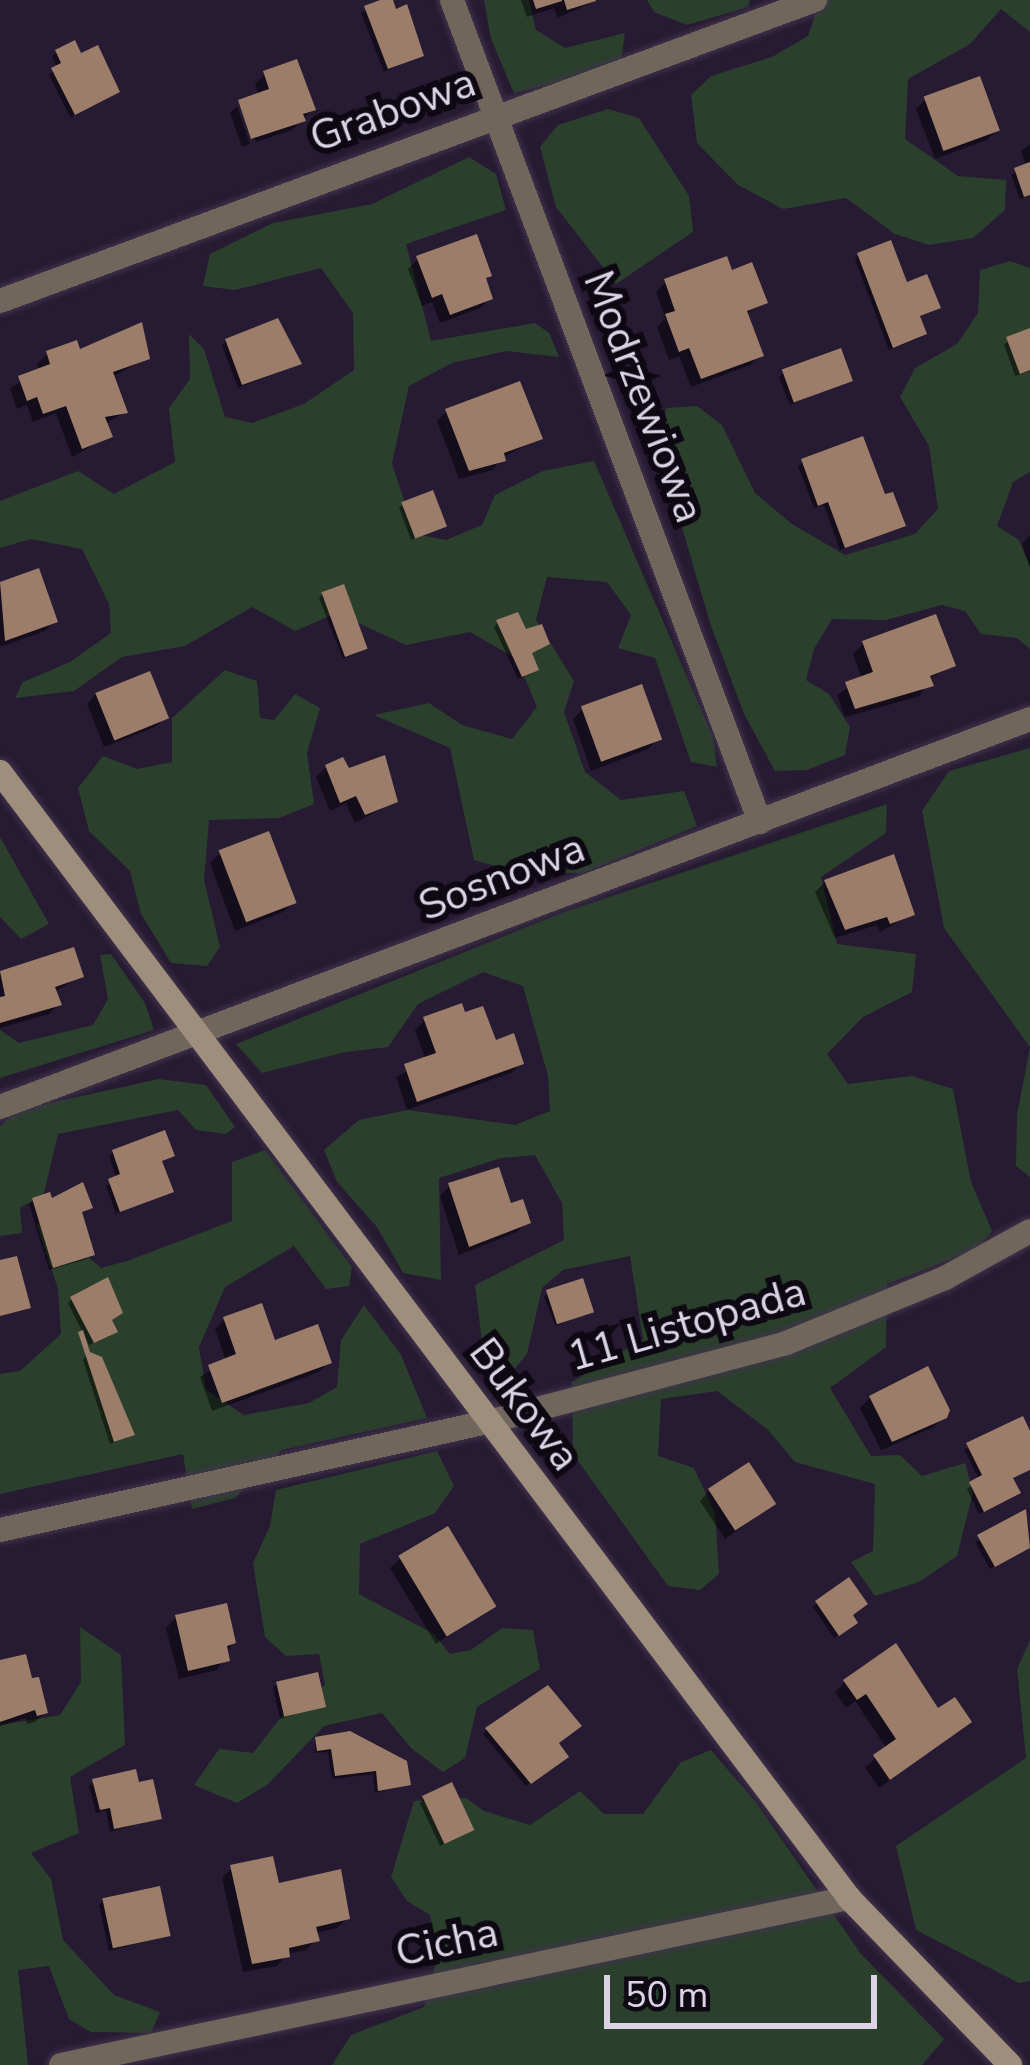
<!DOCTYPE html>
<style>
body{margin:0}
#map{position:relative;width:1030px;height:2065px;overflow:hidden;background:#271a33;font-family:"Nunito Sans",sans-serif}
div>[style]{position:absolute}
.green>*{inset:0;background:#2a402c}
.shadow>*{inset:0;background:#0007}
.building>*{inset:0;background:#9c7d69;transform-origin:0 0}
.roads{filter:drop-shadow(0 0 3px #40344c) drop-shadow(0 0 3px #40344c)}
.street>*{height:24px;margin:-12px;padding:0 12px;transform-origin:12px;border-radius:12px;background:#71665b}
.secondary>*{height:24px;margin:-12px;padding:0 12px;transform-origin:12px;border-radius:12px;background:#9f8e7c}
span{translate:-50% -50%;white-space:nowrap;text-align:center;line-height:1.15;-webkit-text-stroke:12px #0d0812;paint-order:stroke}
.street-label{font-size:42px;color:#dcd4e5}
.scale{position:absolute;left:604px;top:1975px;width:273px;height:54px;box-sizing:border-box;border:6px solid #dcd4e5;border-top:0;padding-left:15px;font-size:36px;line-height:42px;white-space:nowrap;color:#dcd4e5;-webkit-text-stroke:9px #0d0812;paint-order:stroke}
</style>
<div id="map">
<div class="green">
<div style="clip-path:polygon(484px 0,529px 0,536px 30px,565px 48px,625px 33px,620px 68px,514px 93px,491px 39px)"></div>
<div style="clip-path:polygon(647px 0,750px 0,748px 7px,687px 25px,654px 12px)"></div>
<div style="clip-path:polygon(820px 0,1030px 0,1030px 32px,1001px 9px,970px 44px,908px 79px,905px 139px,958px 176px,1006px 180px,1005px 210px,973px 238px,929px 245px,895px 234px,846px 198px,783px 209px,738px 185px,697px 143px,691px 95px,711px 76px,772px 57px,808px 36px)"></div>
<div style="clip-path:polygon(608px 109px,639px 118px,689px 196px,693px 232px,616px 284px,556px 207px,540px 147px,558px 125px)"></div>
<div style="clip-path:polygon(469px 157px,496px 174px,506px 210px,406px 244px,431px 341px,535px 323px,549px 333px,559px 357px,506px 351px,452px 363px,409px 386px,392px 463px,415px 534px,446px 540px,482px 525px,495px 495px,543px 471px,594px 461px,713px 737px,717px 767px,691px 762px,655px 658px,618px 648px,631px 615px,607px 582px,547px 577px,536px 620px,574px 681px,564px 712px,585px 772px,621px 800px,684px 791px,697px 826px,583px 873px,516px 872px,474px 860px,450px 748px,374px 715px,429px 703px,462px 725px,512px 739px,537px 707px,517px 659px,470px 632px,406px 645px,337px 613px,295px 631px,252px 607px,185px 646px,122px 657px,74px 691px,15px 698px,23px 682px,70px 662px,111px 633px,109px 604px,82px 549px,31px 539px,0 548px,0 501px,78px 471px,114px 494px,175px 462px,169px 408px,190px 379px,189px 334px,204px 349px,225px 417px,252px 423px,304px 404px,354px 370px,353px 313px,321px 268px,235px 290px,203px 286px,210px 254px,273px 223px,372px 204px)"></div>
<div style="clip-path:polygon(1010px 261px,1030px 268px,1030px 472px,1013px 482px,997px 526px,1019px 540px,1030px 567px,1030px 649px,1017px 638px,981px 634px,965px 611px,942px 605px,886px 620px,832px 619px,814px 649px,806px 680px,829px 694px,850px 727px,845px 755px,807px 770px,775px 771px,744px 714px,711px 626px,661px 456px,666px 408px,697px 406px,722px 425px,755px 493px,792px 524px,845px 555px,915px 534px,938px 509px,929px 446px,900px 397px,915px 368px,957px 344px,978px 313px,980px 270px)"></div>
<div style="clip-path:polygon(225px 670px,257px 681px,260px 718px,274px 720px,295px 694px,320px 708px,307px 753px,314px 804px,279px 818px,209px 820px,204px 880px,220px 947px,207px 966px,171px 963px,141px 914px,130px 871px,89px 831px,78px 788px,103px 756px,137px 769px,172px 762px,172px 718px)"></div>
<div style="clip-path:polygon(1030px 748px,1030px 1177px,1016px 1166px,1017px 1115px,1030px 1047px,944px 928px,922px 811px,949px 771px)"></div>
<div style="clip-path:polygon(887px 804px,886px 833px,821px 877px,837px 944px,916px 954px,912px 992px,863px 1017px,827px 1054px,848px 1084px,912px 1076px,953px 1089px,971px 1182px,992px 1231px,977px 1249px,887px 1284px,886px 1347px,830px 1388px,871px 1456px,900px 1455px,922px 1476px,965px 1463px,973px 1492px,957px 1556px,919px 1582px,875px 1596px,851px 1562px,873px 1551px,875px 1484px,795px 1462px,767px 1429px,717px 1391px,661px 1399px,658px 1456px,694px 1468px,715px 1513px,719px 1574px,700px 1590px,668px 1586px,573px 1454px,572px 1382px,643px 1339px,630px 1256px,563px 1270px,542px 1288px,527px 1354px,511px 1373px,482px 1342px,475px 1285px,564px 1240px,562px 1203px,535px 1155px,501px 1158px,439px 1178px,441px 1280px,403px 1273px,377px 1227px,337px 1182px,324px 1150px,359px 1120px,408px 1110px,515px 1125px,550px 1111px,548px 1076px,523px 986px,483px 972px,418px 1004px,388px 1047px,346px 1052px,262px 1073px,236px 1044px,564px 912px)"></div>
<div style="clip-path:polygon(0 837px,49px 924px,21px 939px,0 917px)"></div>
<div style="clip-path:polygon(111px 954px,145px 1003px,154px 1030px,0 1078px,0 1030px,19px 1043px,93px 1025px,108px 999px,100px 955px)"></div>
<div style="clip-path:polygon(159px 1079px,206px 1085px,235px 1127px,226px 1134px,196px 1130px,178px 1110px,58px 1134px,43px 1197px,20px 1207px,22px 1233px,0 1236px,0 1126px,18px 1110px)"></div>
<div style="clip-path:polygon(265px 1150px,352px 1267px,349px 1286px,326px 1289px,294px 1246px,225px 1287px,199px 1347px,206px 1390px,244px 1415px,309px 1403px,337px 1387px,341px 1340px,364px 1305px,401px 1355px,427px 1418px,282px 1450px,235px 1498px,192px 1509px,183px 1454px,0 1494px,0 1374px,20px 1371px,61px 1334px,58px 1289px,37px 1225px,51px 1214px,70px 1241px,101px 1268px,130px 1260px,232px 1221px,232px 1162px)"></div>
<div style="clip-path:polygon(437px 1451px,454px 1486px,435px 1513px,360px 1544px,359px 1594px,434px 1634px,450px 1654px,471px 1650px,502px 1628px,533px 1630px,540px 1669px,477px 1707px,465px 1758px,443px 1772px,411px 1748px,382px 1713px,324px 1726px,267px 1785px,237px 1803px,194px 1785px,219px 1749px,253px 1753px,288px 1708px,325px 1685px,319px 1654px,286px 1656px,265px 1637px,253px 1563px,270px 1526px,276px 1490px)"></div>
<div style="clip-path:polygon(80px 1627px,121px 1655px,125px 1745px,70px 1777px,79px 1833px,31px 1853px,51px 1879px,63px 1940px,114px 1995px,160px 2012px,151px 2033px,91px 2032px,69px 2019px,49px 1966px,18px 1970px,28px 2065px,0 2065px,0 1725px,60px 1715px,81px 1682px)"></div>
<div style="clip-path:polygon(1030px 1640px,1030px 1981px,1019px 1983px,916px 1930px,896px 1846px,1026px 1758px,1017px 1669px)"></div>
<div style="clip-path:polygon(711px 1750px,755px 1801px,861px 1954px,944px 2039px,922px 2065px,332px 2065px,351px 2035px,424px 2007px,438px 1956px,430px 1915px,407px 1901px,391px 1877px,414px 1801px,466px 1798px,484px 1811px,530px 1825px,580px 1791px,604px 1814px,643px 1814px,681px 1762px)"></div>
</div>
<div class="shadow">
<div style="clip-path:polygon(389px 0,421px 55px,384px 72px,361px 13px)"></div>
<div style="clip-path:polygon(521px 0,597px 0,558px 18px,554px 8px,527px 17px)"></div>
<div style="clip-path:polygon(57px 52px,112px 96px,70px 117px,49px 75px,57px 68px,52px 56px)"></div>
<div style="clip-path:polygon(265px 74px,313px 109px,292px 130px,256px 142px,239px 104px,259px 96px,255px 84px)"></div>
<div style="clip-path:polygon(926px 99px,997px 130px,987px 140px,935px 159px,916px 109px)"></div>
<div style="clip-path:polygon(237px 106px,250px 144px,242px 147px,230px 113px)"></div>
<div style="clip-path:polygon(1030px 144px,1030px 195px,1020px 199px,1011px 175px,1026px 166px,1021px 151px)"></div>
<div style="clip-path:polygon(859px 255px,937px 308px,917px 318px,924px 334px,920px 338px,889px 350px,855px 259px)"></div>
<div style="clip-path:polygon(418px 259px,484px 280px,490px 298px,480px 308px,440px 323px,432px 302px,422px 306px,408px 269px)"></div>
<div style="clip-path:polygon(666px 282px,764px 302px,745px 315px,760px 355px,750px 365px,691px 387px,679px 356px,669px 360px,657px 327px,665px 318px,656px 292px)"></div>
<div style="clip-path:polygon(1030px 331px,1030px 371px,1015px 376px,1004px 344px)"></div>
<div style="clip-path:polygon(226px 341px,299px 364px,238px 388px,222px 345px)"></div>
<div style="clip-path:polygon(78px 353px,147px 358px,112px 377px,125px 412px,105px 424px,109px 436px,72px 457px,56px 413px,33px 422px,27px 405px,17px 409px,10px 388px,40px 371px,37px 364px,47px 354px)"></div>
<div style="clip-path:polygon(783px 373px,850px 380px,790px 405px,779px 377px)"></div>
<div style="clip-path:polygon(447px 411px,539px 438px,502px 458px,493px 470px,459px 479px,437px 421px)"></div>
<div style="clip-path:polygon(803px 462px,883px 497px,902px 526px,840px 550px,824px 505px,814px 508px,798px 466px)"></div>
<div style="clip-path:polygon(403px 504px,443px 525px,411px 540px,399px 508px)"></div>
<div style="clip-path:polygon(1030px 535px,1030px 567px,1022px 544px)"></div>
<div style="clip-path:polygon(37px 572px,54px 621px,45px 631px,0 647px,0 585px)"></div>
<div style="clip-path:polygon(323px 594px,365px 648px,360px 652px,343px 659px,319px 598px)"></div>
<div style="clip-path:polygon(498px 623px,524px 633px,535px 669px,531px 674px,518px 679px,494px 627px)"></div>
<div style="clip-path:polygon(863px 644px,952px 665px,928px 680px,920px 696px,845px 717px,837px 695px,862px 679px,853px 654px)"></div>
<div style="clip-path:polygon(96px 694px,165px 718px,155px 727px,104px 747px,87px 704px)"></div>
<div style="clip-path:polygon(583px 709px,658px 739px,648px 749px,591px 771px,573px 719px)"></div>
<div style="clip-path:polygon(326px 767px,395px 801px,355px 823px,346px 803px,330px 811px,316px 777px)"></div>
<div style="clip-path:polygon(220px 853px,293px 903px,283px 912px,235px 931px,210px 863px)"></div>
<div style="clip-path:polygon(825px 882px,911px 914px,880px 932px,877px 925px,835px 938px,815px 892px)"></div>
<div style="clip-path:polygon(72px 950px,81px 976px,54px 992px,58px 1004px,49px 1014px,0 1028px,0 975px)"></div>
<div style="clip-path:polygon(425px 1020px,494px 1043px,521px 1063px,511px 1073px,407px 1110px,396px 1077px,426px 1060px,415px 1030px)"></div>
<div style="clip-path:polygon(113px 1152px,171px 1155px,159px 1163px,170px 1191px,116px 1214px,106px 1186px,117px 1179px,109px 1156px)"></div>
<div style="clip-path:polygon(450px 1186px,509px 1206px,527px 1222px,517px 1232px,459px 1255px,440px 1196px)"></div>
<div style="clip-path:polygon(33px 1200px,89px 1208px,79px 1214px,91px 1254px,87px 1259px,49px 1270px,29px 1204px)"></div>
<div style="clip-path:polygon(548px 1293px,591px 1311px,556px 1326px,544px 1297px)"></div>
<div style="clip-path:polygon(72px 1299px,109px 1320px,110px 1336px,89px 1345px,68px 1303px)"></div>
<div style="clip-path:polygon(225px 1319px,273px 1344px,329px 1362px,319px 1372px,212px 1411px,200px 1377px,226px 1361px,215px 1329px)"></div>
<div style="clip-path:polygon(86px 1356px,131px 1434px,127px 1438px,110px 1444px,83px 1360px)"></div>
<div style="clip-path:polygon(870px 1398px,945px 1416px,934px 1427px,881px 1450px,860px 1408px)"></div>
<div style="clip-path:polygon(1030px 1438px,1030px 1469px,1010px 1479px,1013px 1497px,979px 1514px,967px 1489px,979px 1480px,964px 1449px)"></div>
<div style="clip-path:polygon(709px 1491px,762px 1513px,725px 1539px,700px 1501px)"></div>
<div style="clip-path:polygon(1025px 1513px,1030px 1548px,990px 1569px,975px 1542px)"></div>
<div style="clip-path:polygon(400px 1559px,493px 1606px,436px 1644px,390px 1568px)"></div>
<div style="clip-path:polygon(817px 1603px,849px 1615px,850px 1627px,834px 1638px,813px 1607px)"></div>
<div style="clip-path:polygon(176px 1618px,233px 1642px,217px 1670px,179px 1679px,166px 1628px)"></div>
<div style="clip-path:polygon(0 1661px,45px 1712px,35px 1722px,27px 1724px,26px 1718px,0 1726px)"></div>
<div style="clip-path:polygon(845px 1682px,937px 1712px,958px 1731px,879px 1788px,865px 1767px,887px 1749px,855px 1701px,846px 1708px,835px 1692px)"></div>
<div style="clip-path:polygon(277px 1684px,323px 1706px,280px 1719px,273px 1688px)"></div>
<div style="clip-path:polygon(487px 1730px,556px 1743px,561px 1760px,526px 1786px,483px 1734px)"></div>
<div style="clip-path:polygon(317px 1739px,408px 1784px,375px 1793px,373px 1774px,332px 1779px,328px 1752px,314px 1753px)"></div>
<div style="clip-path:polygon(94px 1782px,158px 1818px,110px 1832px,106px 1810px,96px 1813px,89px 1786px)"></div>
<div style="clip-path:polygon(424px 1798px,467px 1833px,440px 1846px,420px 1803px)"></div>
<div style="clip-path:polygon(232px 1868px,277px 1887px,347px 1918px,337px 1928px,315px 1933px,316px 1940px,306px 1950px,287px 1954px,277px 1966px,243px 1972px,222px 1878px)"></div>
<div style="clip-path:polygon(103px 1901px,167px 1935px,109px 1951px,99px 1905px)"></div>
</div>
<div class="building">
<div style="clip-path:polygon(380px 0,393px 0,396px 9px,407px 4px,424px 56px,388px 69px,364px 6px)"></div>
<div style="clip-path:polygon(533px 0,562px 0,562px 1px,536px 9px)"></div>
<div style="clip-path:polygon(564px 0,596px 0,596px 1px,567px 10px)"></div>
<div style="clip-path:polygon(75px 40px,81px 53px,98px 45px,120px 92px,75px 115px,51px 68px,61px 63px,55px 50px)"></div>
<div style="clip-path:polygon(297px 59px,316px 110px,303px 114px,306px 121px,251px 139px,238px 100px,269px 89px,263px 71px)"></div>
<div style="left:980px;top:76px;width:58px;height:60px;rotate:70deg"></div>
<div style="clip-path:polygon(1030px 162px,1030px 195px,1024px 197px,1014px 168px)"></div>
<div style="clip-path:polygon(477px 234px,492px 276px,486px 278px,493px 299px,450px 315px,442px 294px,432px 298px,416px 256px)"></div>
<div style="clip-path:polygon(891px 240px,907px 282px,927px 274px,941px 308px,920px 316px,927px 334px,893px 348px,857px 253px)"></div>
<div style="clip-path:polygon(727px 256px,732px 270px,752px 262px,768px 303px,747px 311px,764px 356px,701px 379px,689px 348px,679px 352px,665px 314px,675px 311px,664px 279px)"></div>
<div style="clip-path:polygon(278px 318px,302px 364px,242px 385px,225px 339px)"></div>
<div style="clip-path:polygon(142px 322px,150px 359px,113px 372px,128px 413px,105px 417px,113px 437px,82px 449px,66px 406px,43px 414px,37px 397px,27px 401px,18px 376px,50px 364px,46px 351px,77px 340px,80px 349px)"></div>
<div style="clip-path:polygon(1030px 328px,1030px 370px,1020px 374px,1006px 337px)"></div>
<div style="left:841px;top:348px;width:35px;height:63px;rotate:70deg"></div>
<div style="clip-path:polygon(520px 381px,543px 439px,504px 453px,506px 461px,469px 471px,445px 409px)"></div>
<div style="clip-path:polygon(863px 436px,885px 494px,893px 492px,906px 526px,845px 548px,828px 502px,818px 506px,801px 459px)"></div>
<div style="left:433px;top:490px;width:39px;height:34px;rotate:69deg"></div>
<div style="clip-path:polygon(39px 568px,58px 622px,5px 641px,0 582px)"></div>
<div style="left:344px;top:584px;width:69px;height:24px;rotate:70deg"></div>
<div style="clip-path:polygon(518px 612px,526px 629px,542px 624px,550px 644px,532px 653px,539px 670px,522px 677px,496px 620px)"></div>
<div style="clip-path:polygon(936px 614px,956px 666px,930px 676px,934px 686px,855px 709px,845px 682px,873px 672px,862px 641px)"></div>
<div style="left:150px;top:671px;width:51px;height:59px;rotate:68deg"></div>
<div style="left:642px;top:684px;width:59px;height:65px;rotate:70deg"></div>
<div style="clip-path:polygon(385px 755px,398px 802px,365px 815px,356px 796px,340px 803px,325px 765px,343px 757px,349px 768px)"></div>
<div style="left:269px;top:831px;width:77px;height:54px;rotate:69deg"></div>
<div style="clip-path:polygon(894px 854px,915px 915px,890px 924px,887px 917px,845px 930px,824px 880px)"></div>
<div style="clip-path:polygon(74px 947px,84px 977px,55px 987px,62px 1005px,0 1023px,0 997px,5px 996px,0 971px)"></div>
<div style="clip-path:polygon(462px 1003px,465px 1012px,483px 1006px,496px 1040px,514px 1033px,524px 1064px,417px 1102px,404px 1064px,436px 1053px,423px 1017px)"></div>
<div style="clip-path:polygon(165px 1130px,175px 1156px,162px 1161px,174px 1192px,120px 1212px,108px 1179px,120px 1174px,112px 1150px)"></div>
<div style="clip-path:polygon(499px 1167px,511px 1203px,523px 1199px,531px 1223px,469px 1247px,448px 1183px)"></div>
<div style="clip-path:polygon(83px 1182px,93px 1208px,82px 1212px,95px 1255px,53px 1268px,32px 1198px,50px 1192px,52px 1198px)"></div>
<div style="clip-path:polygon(17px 1256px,31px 1308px,0 1316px,0 1260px)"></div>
<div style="clip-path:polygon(108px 1277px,123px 1313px,112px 1320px,118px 1332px,94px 1343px,70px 1297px)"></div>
<div style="left:583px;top:1278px;width:36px;height:39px;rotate:72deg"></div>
<div style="clip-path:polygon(262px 1303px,275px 1340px,318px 1324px,332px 1363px,222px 1403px,208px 1365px,236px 1354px,223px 1317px)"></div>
<div style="clip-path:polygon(83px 1330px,90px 1352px,102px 1357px,135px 1435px,114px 1442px,78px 1332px)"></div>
<div style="clip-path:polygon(928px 1366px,950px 1410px,947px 1418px,892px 1442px,869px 1396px)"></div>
<div style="clip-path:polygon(1023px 1416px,1030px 1431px,1030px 1470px,1013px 1478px,1021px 1493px,984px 1512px,969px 1482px,982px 1475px,966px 1443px)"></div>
<div style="left:749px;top:1462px;width:50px;height:49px;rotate:57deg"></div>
<div style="clip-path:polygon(1026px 1509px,1030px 1548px,995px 1567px,977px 1535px)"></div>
<div style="left:448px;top:1526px;width:94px;height:58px;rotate:59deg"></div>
<div style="clip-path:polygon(849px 1577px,868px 1604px,853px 1615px,858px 1623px,839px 1636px,815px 1601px)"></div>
<div style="clip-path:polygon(227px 1603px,236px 1643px,227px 1646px,230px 1661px,188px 1671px,175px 1615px)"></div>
<div style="clip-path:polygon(896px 1643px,938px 1708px,955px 1697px,972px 1722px,890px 1780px,873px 1755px,896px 1739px,866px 1694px,857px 1700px,843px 1680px)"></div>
<div style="clip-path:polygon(26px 1654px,32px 1678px,39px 1677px,48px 1713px,37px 1716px,35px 1710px,0 1722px,0 1660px)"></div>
<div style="left:318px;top:1672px;width:36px;height:43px;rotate:77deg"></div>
<div style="clip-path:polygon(548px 1685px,582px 1726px,559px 1743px,569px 1757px,531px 1784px,485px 1728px)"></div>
<div style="clip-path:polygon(350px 1731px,407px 1761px,411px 1785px,378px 1791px,376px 1771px,335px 1776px,331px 1749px,317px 1751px,315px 1737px)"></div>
<div style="clip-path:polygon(136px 1769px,139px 1782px,153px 1779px,162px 1819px,114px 1829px,110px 1808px,100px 1810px,92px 1779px)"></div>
<div style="left:452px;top:1782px;width:53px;height:33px;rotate:65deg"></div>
<div style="clip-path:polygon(273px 1856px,279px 1883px,341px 1869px,350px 1919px,316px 1927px,320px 1941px,289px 1948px,290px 1957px,252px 1964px,230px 1865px)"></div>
<div style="left:160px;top:1886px;width:51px;height:59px;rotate:78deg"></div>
</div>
<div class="roads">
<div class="street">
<div style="left:452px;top:0;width:878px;rotate:69.46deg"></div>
<div style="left:0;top:301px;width:869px;rotate:-20.27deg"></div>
<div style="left:0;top:1107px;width:1101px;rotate:-20.64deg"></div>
<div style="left:0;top:1530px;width:500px;rotate:-12.5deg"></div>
<div style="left:488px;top:1422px;width:308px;rotate:-14.8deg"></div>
<div style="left:786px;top:1343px;width:172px;rotate:-22.2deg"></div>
<div style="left:945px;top:1278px;width:97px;rotate:-28.9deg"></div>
<div style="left:61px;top:2065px;width:806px;rotate:-11.97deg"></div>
</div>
<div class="secondary">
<div style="left:0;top:772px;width:1410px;rotate:52.98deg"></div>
<div style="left:849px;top:1898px;width:232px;rotate:46deg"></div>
</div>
</div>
<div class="street-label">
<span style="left:393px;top:111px;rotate:-20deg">Grabowa</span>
<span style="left:643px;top:397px;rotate:69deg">Modrzewiowa</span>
<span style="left:502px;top:878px;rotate:-21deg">Sosnowa</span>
<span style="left:687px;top:1325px;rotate:-16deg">11 Listopada</span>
<span style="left:524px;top:1405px;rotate:53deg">Bukowa</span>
<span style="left:447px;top:1943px;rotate:-12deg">Cicha</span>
</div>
<div class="scale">50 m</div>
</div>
